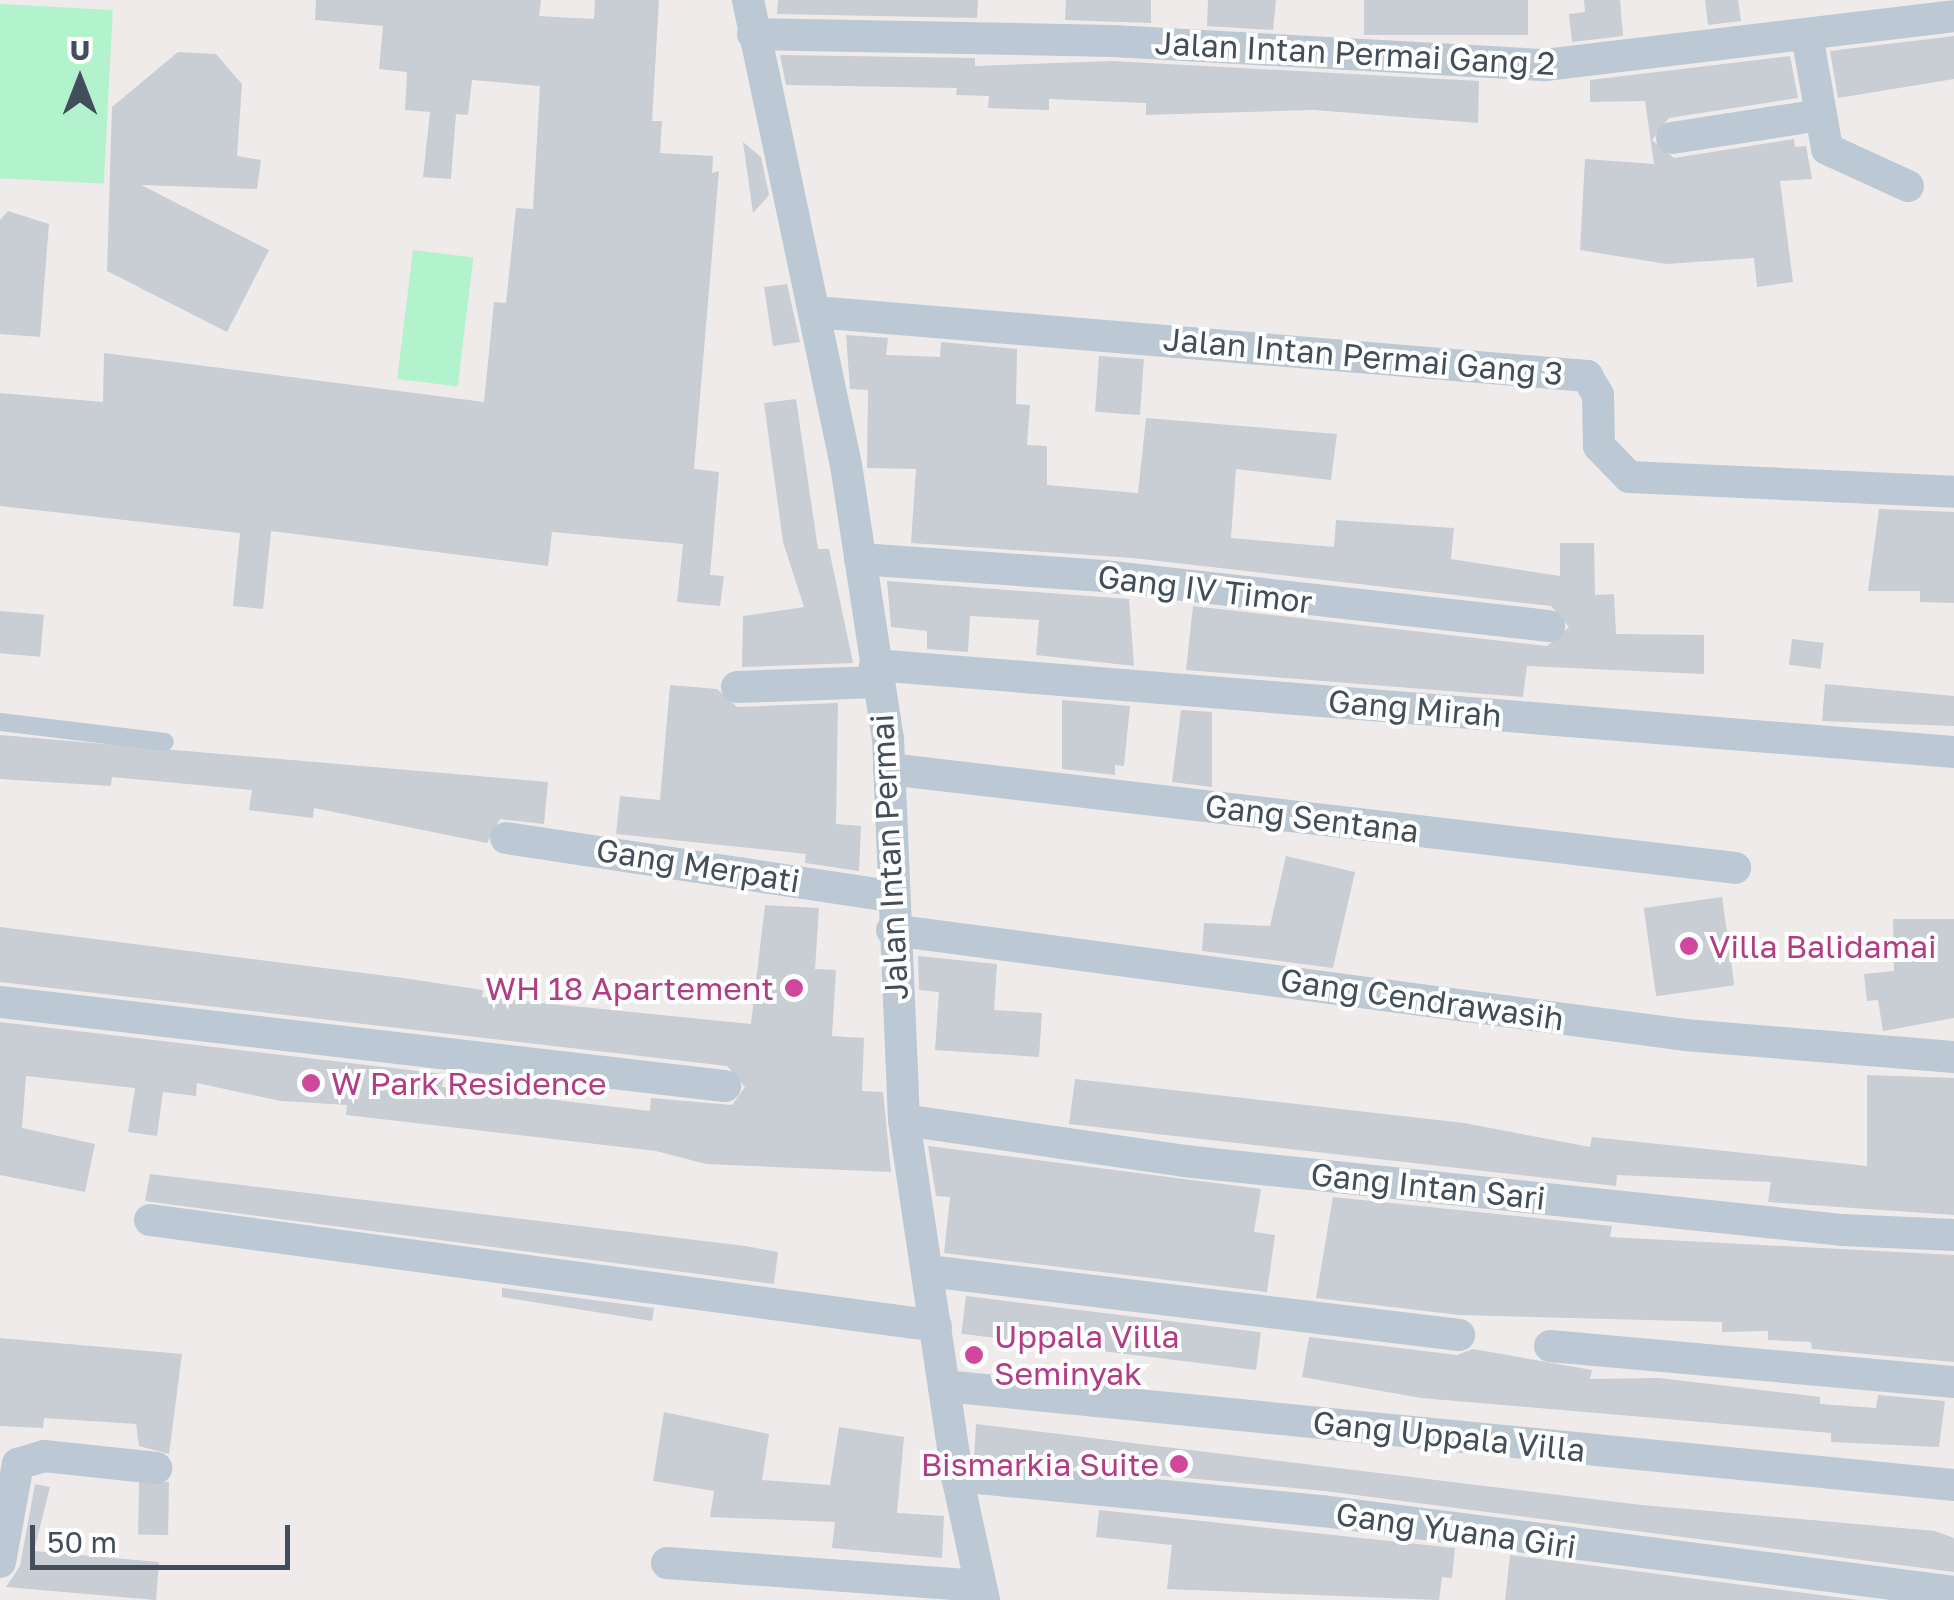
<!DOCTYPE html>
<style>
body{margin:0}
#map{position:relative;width:1954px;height:1600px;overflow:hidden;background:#efebeb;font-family:"Golos Text",sans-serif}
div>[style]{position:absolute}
.green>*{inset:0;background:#b2f3cd;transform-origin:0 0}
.building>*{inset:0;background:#c9cdd4;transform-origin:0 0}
.service>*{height:18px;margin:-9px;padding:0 9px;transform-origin:9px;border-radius:9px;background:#bcc8d3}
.minor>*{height:32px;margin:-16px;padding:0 16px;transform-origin:16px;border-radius:16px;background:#bcc8d3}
.dots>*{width:28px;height:28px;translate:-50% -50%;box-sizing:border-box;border:5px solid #fff;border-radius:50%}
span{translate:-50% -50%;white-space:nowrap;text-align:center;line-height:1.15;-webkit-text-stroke:8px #fff;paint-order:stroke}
.street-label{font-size:32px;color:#424e5b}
.hotel-label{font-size:32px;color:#b23c85}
.left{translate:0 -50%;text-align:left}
.right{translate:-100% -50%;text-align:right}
.north{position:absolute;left:30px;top:30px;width:100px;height:100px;-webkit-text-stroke:8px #fff;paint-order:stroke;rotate:0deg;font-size:28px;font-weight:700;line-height:40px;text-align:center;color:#424e5b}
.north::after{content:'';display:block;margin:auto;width:35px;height:45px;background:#424e5b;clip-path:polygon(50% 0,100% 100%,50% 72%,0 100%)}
.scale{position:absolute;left:30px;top:1525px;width:260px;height:45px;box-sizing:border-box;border:5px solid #424e5b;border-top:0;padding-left:12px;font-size:30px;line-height:35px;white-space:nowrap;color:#424e5b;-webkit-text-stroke:8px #fff;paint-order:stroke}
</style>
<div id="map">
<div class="green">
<div style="left:0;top:4px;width:113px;height:174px;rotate:3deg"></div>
<div style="left:413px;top:250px;width:61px;height:130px;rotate:7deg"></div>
</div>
<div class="building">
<div style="clip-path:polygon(316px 0,541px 0,539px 16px,594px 19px,595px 0,659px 0,652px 121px,662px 121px,660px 153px,713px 156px,712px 173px,719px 171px,694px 469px,719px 472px,710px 575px,724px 576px,720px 606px,677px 602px,683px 544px,552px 532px,548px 566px,271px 531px,263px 609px,233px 606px,240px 533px,0 506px,0 393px,103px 402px,104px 353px,484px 402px,494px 302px,506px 303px,516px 208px,533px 209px,540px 86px,472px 80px,468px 115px,456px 114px,451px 179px,423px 177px,430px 112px,405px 110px,407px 72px,379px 69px,383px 26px,315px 20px)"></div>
<div style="clip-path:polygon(778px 0,978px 0,977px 18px,777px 14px)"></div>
<div style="clip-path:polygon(1066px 0,1151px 0,1151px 23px,1065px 20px)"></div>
<div style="clip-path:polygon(1208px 0,1276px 0,1273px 30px,1207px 26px)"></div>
<div style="left:1364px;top:0;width:164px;height:35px"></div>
<div style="clip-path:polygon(1584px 0,1620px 0,1623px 36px,1572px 42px,1569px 14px,1585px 12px)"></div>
<div style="clip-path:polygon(1705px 0,1738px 0,1741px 21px,1708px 25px)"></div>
<div style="clip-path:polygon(1954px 36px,1954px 79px,1838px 98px,1830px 51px)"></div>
<div style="clip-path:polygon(178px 52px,216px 54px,242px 84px,237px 156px,261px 160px,257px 189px,141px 185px,269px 250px,227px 332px,107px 271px,112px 107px)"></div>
<div style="clip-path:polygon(780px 55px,975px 58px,975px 66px,1112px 61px,1479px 81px,1478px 123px,1314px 110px,1146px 115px,1146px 103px,1049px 99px,1049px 110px,988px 108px,989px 96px,956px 95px,957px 88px,786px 85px)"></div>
<div style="clip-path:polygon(1790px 56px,1798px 98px,1669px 118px,1652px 140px,1674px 158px,1794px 139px,1795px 147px,1806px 146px,1812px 179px,1780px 181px,1793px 282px,1757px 287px,1754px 258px,1666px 264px,1580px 250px,1585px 159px,1654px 164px,1645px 101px,1590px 102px,1590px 80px)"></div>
<div style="clip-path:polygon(743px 142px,761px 157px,769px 195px,753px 213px)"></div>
<div style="clip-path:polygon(8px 211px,49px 224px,40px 337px,0 334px,0 220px)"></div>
<div style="clip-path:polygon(787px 284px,800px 342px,773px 346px,764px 287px)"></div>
<div style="clip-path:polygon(846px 335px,888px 338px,886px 355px,940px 357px,941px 342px,1017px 349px,1016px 404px,1030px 405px,1027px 445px,1047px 446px,1047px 485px,1138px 493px,1146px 418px,1337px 434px,1331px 480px,1236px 469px,1231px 538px,1334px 547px,1336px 520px,1454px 528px,1451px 559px,1560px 576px,1560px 543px,1594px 543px,1595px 595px,1614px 594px,1616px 634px,1704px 635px,1704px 674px,1527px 666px,1523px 697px,1186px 670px,1193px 606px,1547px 646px,1569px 627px,1551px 606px,1133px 558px,911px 543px,916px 469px,867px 468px,868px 390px,850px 389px)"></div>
<div style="left:1099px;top:356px;width:45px;height:56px;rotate:4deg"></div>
<div style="clip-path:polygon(796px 399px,818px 549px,829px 549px,853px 663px,742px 667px,743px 616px,804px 607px,783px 542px,764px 403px)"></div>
<div style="clip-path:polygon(1879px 509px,1954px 512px,1954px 603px,1920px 602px,1920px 591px,1868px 591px)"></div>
<div style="clip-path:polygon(887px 581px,1129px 599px,1134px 666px,1036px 655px,1039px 620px,970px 616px,968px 652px,927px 649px,927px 631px,891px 627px)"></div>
<div style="left:0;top:611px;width:44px;height:42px;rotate:5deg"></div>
<div style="left:1792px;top:639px;width:32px;height:26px;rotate:7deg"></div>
<div style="clip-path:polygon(1825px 684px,1954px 696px,1954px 726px,1822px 721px)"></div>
<div style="clip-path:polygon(670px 685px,717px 689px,737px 707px,838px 703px,836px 824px,861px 826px,859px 871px,805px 863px,806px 854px,616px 834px,620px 796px,660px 800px)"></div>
<div style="clip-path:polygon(1062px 700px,1130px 706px,1124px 766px,1115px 765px,1115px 775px,1062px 769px)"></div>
<div style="clip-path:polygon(1181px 710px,1212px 712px,1212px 787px,1172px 782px)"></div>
<div style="clip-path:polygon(0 735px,548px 782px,544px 824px,500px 819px,487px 843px,314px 808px,313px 818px,249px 810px,252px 790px,112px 777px,111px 786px,0 779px)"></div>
<div style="clip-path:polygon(1286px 856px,1355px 872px,1333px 968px,1202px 951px,1204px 923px,1270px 926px)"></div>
<div style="left:1722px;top:897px;width:89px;height:79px;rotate:82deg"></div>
<div style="clip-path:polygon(765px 905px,819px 908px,815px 969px,836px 970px,832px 1036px,864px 1038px,862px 1091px,883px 1092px,891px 1172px,706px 1164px,656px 1151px,346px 1115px,347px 1105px,281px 1101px,197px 1083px,196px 1096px,163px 1092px,157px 1136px,128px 1132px,135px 1088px,26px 1076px,22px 1128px,95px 1144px,85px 1192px,0 1175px,0 1022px,444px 1074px,442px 1087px,650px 1111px,651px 1098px,732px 1105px,745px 1087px,727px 1066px,0 982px,0 927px,403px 978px,483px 990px,482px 997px,751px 1024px)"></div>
<div style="clip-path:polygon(1893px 919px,1954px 919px,1954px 1018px,1883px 1031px,1878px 1000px,1867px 1001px,1864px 974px,1894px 971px)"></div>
<div style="clip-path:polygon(918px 956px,997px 964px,994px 1010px,1042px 1013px,1039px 1057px,935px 1050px,939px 992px,919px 990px)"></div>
<div style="clip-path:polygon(1867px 1075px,1954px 1078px,1954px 1215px,1768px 1202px,1771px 1182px,1617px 1175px,1616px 1186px,1069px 1124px,1075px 1079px,1464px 1123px,1590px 1147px,1592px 1137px,1867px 1166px)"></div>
<div style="clip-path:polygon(928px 1146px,1261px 1189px,1254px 1232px,1275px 1235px,1267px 1292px,944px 1253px,950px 1197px,936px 1196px)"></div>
<div style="clip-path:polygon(150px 1174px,745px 1246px,778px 1252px,774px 1284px,145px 1201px)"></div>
<div style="clip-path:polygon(1333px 1197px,1612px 1226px,1610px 1237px,1954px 1255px,1954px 1362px,1812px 1349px,1811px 1342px,1768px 1340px,1768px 1331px,1722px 1332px,1722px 1322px,1459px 1315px,1316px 1298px)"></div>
<div style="clip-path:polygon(502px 1288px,654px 1308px,652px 1321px,502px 1297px)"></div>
<div style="left:966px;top:1296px;width:297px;height:38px;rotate:7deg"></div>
<div style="clip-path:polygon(1309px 1337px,1457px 1355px,1473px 1349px,1592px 1370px,1590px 1379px,1659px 1378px,1820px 1397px,1820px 1404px,1876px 1408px,1878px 1395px,1945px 1401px,1939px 1447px,1831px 1442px,1831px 1433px,1421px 1398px,1302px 1377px)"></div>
<div style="clip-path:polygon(0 1338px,182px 1354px,169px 1454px,139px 1446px,136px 1424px,44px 1418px,43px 1428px,0 1426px)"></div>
<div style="clip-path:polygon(664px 1412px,769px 1434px,762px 1480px,830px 1485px,839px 1427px,904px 1437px,897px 1513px,944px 1516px,942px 1558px,832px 1548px,835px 1522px,710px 1517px,714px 1491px,653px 1481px)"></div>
<div style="clip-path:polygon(976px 1424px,1642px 1505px,1935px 1531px,1954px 1538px,1954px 1572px,1325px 1491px,974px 1458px)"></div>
<div style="left:169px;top:1482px;width:53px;height:30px;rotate:91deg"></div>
<div style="clip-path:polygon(35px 1484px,50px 1487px,34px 1551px,159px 1562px,156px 1600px,6px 1587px,20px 1566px)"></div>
<div style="clip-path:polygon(1099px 1510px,1455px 1548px,1452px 1578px,1442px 1577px,1439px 1600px,1167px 1589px,1172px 1545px,1096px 1537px)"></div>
<div style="clip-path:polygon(1510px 1555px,1859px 1600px,1505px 1600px)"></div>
</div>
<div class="service">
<div style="left:0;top:722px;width:166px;rotate:6.9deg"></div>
</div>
<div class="minor">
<div style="left:748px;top:0;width:475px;rotate:78.1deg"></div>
<div style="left:846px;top:465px;width:276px;rotate:81.3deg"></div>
<div style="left:888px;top:738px;width:382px;rotate:87.6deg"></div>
<div style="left:904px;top:1120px;width:360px;rotate:81.5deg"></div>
<div style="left:957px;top:1476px;width:127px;rotate:77.7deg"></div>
<div style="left:753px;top:34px;width:360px;rotate:1.1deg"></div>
<div style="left:1113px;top:41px;width:433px;rotate:3.2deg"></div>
<div style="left:1545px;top:65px;width:412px;rotate:-6.8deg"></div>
<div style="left:1807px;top:35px;width:116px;rotate:80deg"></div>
<div style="left:1827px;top:149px;width:89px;rotate:24.6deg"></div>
<div style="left:1672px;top:138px;width:150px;rotate:-8.8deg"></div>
<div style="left:815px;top:312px;width:775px;rotate:4.74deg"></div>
<div style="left:1587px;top:376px;width:22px;rotate:60deg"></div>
<div style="left:1598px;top:395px;width:51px;rotate:88.9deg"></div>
<div style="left:1599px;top:446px;width:43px;rotate:45.9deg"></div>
<div style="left:1629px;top:477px;width:325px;rotate:2.6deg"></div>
<div style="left:860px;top:559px;width:244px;rotate:4deg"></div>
<div style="left:1103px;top:576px;width:449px;rotate:6.4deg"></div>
<div style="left:875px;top:665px;width:1083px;rotate:4.61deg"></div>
<div style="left:737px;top:687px;width:142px;rotate:-2deg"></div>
<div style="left:889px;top:769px;width:852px;rotate:6.67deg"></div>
<div style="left:506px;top:838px;width:388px;rotate:8.6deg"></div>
<div style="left:892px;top:930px;width:800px;rotate:7.54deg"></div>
<div style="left:1685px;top:1035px;width:270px;rotate:4.7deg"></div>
<div style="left:0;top:1002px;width:730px;rotate:6.61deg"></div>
<div style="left:904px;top:1120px;width:283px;rotate:8.3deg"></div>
<div style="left:1184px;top:1161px;width:663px;rotate:5.98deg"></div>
<div style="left:1843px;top:1230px;width:111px;rotate:2.6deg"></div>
<div style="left:150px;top:1220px;width:793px;rotate:7.68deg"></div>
<div style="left:928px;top:1271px;width:535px;rotate:6.87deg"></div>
<div style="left:1550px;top:1346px;width:406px;rotate:5.1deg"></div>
<div style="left:944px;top:1386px;width:1015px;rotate:5.6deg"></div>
<div style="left:957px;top:1476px;width:367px;rotate:5.5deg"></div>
<div style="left:1322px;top:1511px;width:637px;rotate:7.3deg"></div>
<div style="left:0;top:1562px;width:100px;rotate:-79.6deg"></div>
<div style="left:18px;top:1464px;width:27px;rotate:-17deg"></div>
<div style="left:44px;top:1456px;width:113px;rotate:6.1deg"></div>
<div style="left:667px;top:1563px;width:314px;rotate:4.2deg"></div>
</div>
<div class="dots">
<div style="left:1689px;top:946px;background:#d1479c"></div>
<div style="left:794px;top:988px;background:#d1479c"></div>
<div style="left:311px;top:1083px;background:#d1479c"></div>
<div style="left:974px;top:1355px;background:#d1479c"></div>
<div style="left:1179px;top:1464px;background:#d1479c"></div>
</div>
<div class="street-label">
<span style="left:1355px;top:53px;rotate:3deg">Jalan Intan Permai Gang 2</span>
<span style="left:1363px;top:356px;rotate:5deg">Jalan Intan Permai Gang 3</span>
<span style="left:1205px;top:589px;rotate:7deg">Gang IV Timor</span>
<span style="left:1415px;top:708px;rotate:5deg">Gang Mirah</span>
<span style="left:1312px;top:818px;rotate:7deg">Gang Sentana</span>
<span style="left:889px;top:857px;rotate:-93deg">Jalan Intan Permai</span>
<span style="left:698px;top:865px;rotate:9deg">Gang Merpati</span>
<span style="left:1422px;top:999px;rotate:8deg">Gang Cendrawasih</span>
<span style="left:1428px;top:1186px;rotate:6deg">Gang Intan Sari</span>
<span style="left:1449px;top:1436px;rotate:6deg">Gang Uppala Villa</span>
<span style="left:1456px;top:1530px;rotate:8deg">Gang Yuana Giri</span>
</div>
<div class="hotel-label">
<span class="left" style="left:1709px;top:946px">Villa Balidamai</span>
<span class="right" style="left:774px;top:988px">WH 18 Apartement</span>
<span class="left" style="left:331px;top:1083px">W Park Residence</span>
<span class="left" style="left:994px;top:1355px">Uppala Villa<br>Seminyak</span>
<span class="right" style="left:1159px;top:1464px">Bismarkia Suite</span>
</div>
<div class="north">U</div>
<div class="scale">50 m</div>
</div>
